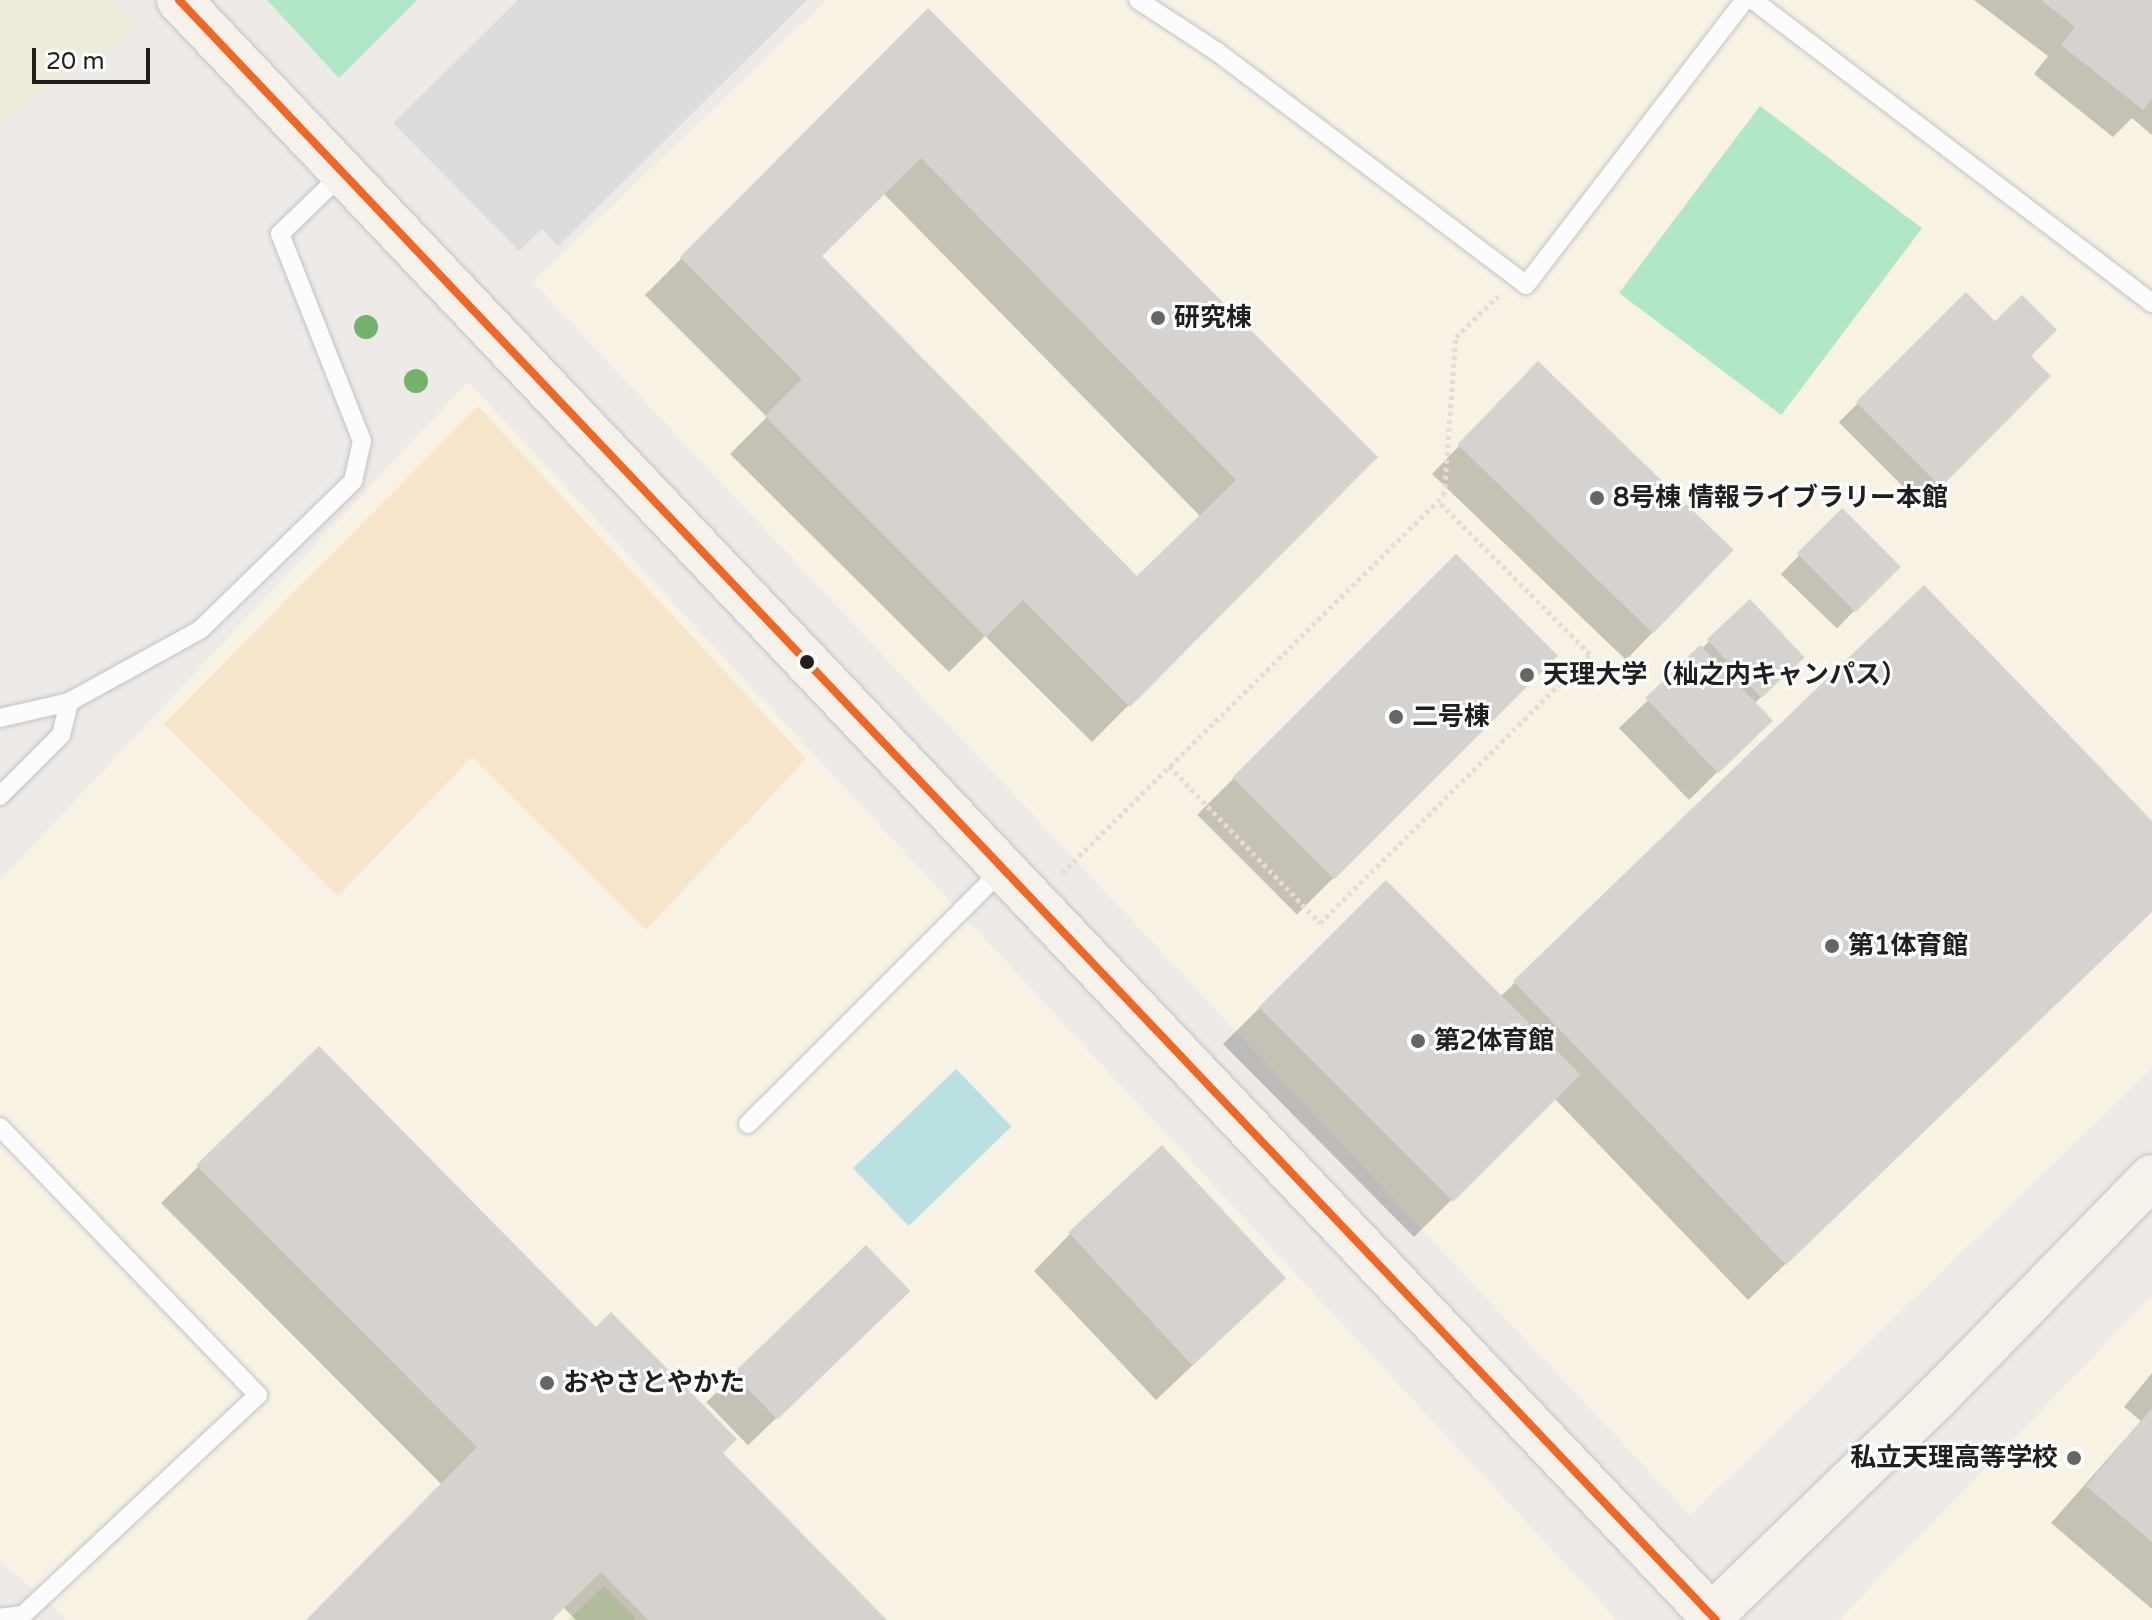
<!DOCTYPE html>
<meta charset="utf-8">
<style>
body{margin:0}
#map{position:relative;width:2152px;height:1620px;overflow:hidden;background:#edeae8;font-family:"Varela Round","Noto Sans JP",sans-serif}
div>[style]{position:absolute}
.education>*{inset:0;background:#f7f2e3}
.farmland>*{inset:0;background:#efecda}
.grass>*{inset:0;background:#e0ecc5}
.sand>*{inset:0;background:#f7e6cb}
.pitch>*{inset:0;background:#b0e7c6;transform-origin:0 0}
.parking>*{inset:0;background:#dddcdb}
.water>*{inset:0;background:#b9e1e2;transform-origin:0 0}
.shadow>*{inset:0;background:#0003;transform-origin:0 0}
.building>*{inset:0;background:#d6d2d0;transform-origin:0 0}
.path>*{height:5px;margin-top:-2.5px;transform-origin:0;background:repeating-linear-gradient(90deg,#ebd9da 0 4px,transparent 0 8px)}
.roads{filter:drop-shadow(0 0 2px #c4c3c2) drop-shadow(0 0 2px #c4c3c2)}
.lane>*{height:18px;margin:-9px;padding:0 9px;transform-origin:9px;border-radius:9px;background:#fcfcfc}
.secondary>*{height:44px;margin:-22px;padding:0 22px;transform-origin:22px;border-radius:22px;background:#f4f2eb}
.bus-1>*{height:8px;margin:-4px;padding:0 4px;transform-origin:4px;border-radius:4px;background:#f26522}
.trees>*{width:24px;height:24px;margin:-12px;border-radius:50%;background:#74b26c}
.dots>*{width:22px;height:22px;translate:-50% -50%;box-sizing:border-box;border:4px solid #fff;border-radius:50%}
span{translate:-50% -50%;white-space:nowrap;text-align:center;line-height:1.15;-webkit-text-stroke:6px #fff;paint-order:stroke}
.poi-label{font-size:26px;color:#1f1f1f;font-weight:700}
.left{translate:0 -50%;text-align:left}
.right{translate:-100% -50%;text-align:right}
.scale{position:absolute;left:32px;top:48px;width:118px;height:36px;box-sizing:border-box;border:4px solid #1f1f1f;border-top:0;padding-left:10px;font-size:24px;line-height:28px;white-space:nowrap;color:#1f1f1f;-webkit-text-stroke:6px #fff;paint-order:stroke}
</style>
<div id="map">
<div class="education">
<div style="clip-path:polygon(827px 0,2152px 0,2152px 1068px,1690px 1515px,533px 282px)"></div>
<div style="clip-path:polygon(468px 382px,1617px 1620px,67px 1620px,0 1560px,0 881px)"></div>
<div style="clip-path:polygon(2152px 1296px,2152px 1620px,1839px 1620px)"></div>
</div>
<div class="farmland">
<div style="clip-path:polygon(0 0,111px 0,136px 28px,0 124px)"></div>
</div>
<div class="grass">
<div style="clip-path:polygon(604px 1586px,637px 1620px,568px 1620px)"></div>
</div>
<div class="sand">
<div style="clip-path:polygon(478px 406px,806px 759px,646px 930px,472px 757px,338px 896px,164px 724px)"></div>
</div>
<div class="pitch">
<div style="clip-path:polygon(267px 0,417px 0,339px 78px)"></div>
<div style="left:1760px;top:106px;width:203px;height:234px;rotate:37deg"></div>
</div>
<div class="parking">
<div style="clip-path:polygon(518px 0,807px 0,558px 246px,542px 229px,519px 251px,393px 123px)"></div>
</div>
<div class="water">
<div style="left:956px;top:1069px;width:80px;height:143px;rotate:46deg"></div>
</div>
<div class="shadow">
<div style="clip-path:polygon(1974px 0,2152px 0,2152px 135px,2132px 118px,2113px 137px,2034px 74px,2048px 56px)"></div>
<div style="clip-path:polygon(evenodd,928px 11px,1375px 457px,1092px 742px,985px 636px,949px 672px,730px 454px,767px 417px,645px 295px,928px 11px,883px 193px,1201px 517px,1137px 579px,820px 256px,883px 193px)"></div>
<div style="left:1966px;top:295px;width:115px;height:180px;rotate:45deg"></div>
<div style="clip-path:polygon(1511px 392px,1732px 550px,1626px 660px,1432px 474px)"></div>
<div style="left:1842px;top:511px;width:78px;height:88px;rotate:44deg"></div>
<div style="left:1456px;top:556px;width:141px;height:366px;rotate:45deg"></div>
<div style="clip-path:polygon(1924px 587px,2152px 824px,2152px 910px,1748px 1300px,1554px 1098px,1414px 1237px,1223px 1044px,1386px 883px,1499px 998px)"></div>
<div style="clip-path:polygon(1750px 602px,1802px 657px,1754px 704px,1770px 720px,1689px 800px,1619px 728px)"></div>
<div style="clip-path:polygon(319px 1049px,720px 1453px,885px 1620px,576px 1620px,563px 1607px,550px 1620px,308px 1620px,442px 1485px,161px 1203px)"></div>
<div style="clip-path:polygon(1070px 1234px,1247px 1314px,1156px 1400px,1034px 1271px)"></div>
<div style="left:866px;top:1248px;width:60px;height:222px;rotate:46deg"></div>
<div style="clip-path:polygon(2152px 1373px,2152px 1609px,2051px 1523px,2141px 1421px,2124px 1407px)"></div>
</div>
<div class="building">
<div style="clip-path:polygon(2041px 0,2152px 0,2152px 99px,2143px 110px,2061px 45px,2075px 27px)"></div>
<div style="clip-path:polygon(evenodd,928px 8px,1378px 457px,1130px 707px,1023px 600px,986px 637px,765px 416px,802px 379px,680px 257px,928px 8px,921px 158px,1236px 480px,1137px 576px,822px 256px,921px 158px)"></div>
<div style="clip-path:polygon(1966px 292px,1995px 321px,2022px 295px,2057px 330px,2031px 356px,2051px 376px,1941px 487px,1856px 402px)"></div>
<div style="left:1538px;top:361px;width:272px;height:116px;rotate:44deg"></div>
<div style="left:1842px;top:508px;width:83px;height:64px;rotate:45deg"></div>
<div style="left:1456px;top:554px;width:144px;height:316px;rotate:45deg"></div>
<div style="clip-path:polygon(1924px 585px,2152px 821px,2152px 912px,1786px 1265px,1513px 981px)"></div>
<div style="left:1750px;top:599px;width:80px;height:59px;rotate:47deg"></div>
<div style="left:1700px;top:645px;width:105px;height:76px;rotate:46deg"></div>
<div style="left:1386px;top:880px;width:275px;height:180px;rotate:45deg"></div>
<div style="clip-path:polygon(319px 1046px,596px 1327px,611px 1312px,737px 1439px,723px 1453px,887px 1620px,648px 1620px,601px 1572px,552px 1620px,306px 1620px,477px 1447px,196px 1165px)"></div>
<div style="left:1162px;top:1145px;width:182px;height:128px;rotate:47deg"></div>
<div style="left:866px;top:1245px;width:64px;height:185px;rotate:46deg"></div>
<div style="clip-path:polygon(2152px 1408px,2152px 1542px,2086px 1486px)"></div>
</div>
<div class="path">
<div style="left:1169px;top:766px;width:218px;rotate:46.1deg"></div>
<div style="left:1320px;top:923px;width:381px;rotate:-44.9deg"></div>
<div style="left:1590px;top:654px;width:216px;rotate:-134.8deg"></div>
<div style="left:1062px;top:873px;width:537px;rotate:-44.7deg"></div>
<div style="left:1444px;top:495px;width:158px;rotate:-85.7deg"></div>
<div style="left:1456px;top:337px;width:59px;rotate:-44.3deg"></div>
</div>
<div class="roads">
<div class="lane">
<div style="left:1138px;top:0;width:93px;rotate:33.2deg"></div>
<div style="left:1216px;top:51px;width:388px;rotate:37deg"></div>
<div style="left:1526px;top:285px;width:359px;rotate:-52.5deg"></div>
<div style="left:1753px;top:0;width:501px;rotate:37.21deg"></div>
<div style="left:0;top:718px;width:71px;rotate:-13.1deg"></div>
<div style="left:69px;top:702px;width:149px;rotate:-28.8deg"></div>
<div style="left:200px;top:630px;width:214px;rotate:-44.2deg"></div>
<div style="left:353px;top:481px;width:41px;rotate:-77.3deg"></div>
<div style="left:362px;top:441px;width:223px;rotate:-111.6deg"></div>
<div style="left:280px;top:234px;width:86px;rotate:-44.1deg"></div>
<div style="left:0;top:796px;width:86px;rotate:-45deg"></div>
<div style="left:61px;top:735px;width:34px;rotate:-76deg"></div>
<div style="left:748px;top:1124px;width:358px;rotate:-45deg"></div>
<div style="left:0;top:1127px;width:372px;rotate:46.1deg"></div>
<div style="left:258px;top:1395px;width:322px;rotate:136.9deg"></div>
<div style="left:23px;top:1615px;width:23px;rotate:173deg"></div>
</div>
<div class="secondary">
<div style="left:179px;top:0;width:2233px;rotate:46.51deg"></div>
<div style="left:1707px;top:1620px;width:322px;rotate:-44.1deg"></div>
<div style="left:1938px;top:1396px;width:306px;rotate:-45.7deg"></div>
</div>
</div>
<div class="bus-1">
<div style="left:179px;top:0;width:2233px;rotate:46.51deg"></div>
</div>
<div class="trees">
<div style="left:366px;top:327px"></div>
<div style="left:416px;top:381px"></div>
</div>
<div class="dots">
<div style="left:1158px;top:318px;background:#676665"></div>
<div style="left:1597px;top:498px;background:#676665"></div>
<div style="left:807px;top:662px;background:#1f1f1f"></div>
<div style="left:1527px;top:675px;background:#676665"></div>
<div style="left:1396px;top:717px;background:#676665"></div>
<div style="left:1832px;top:946px;background:#676665"></div>
<div style="left:1418px;top:1041px;background:#676665"></div>
<div style="left:547px;top:1383px;background:#676665"></div>
<div style="left:2074px;top:1458px;background:#676665"></div>
</div>
<div class="poi-label">
<span class="left" style="left:1174px;top:318px">研究棟</span>
<span class="left" style="left:1613px;top:498px">8号棟 情報ライブラリー本館</span>
<span class="left" style="left:1543px;top:675px">天理大学（杣之内キャンパス）</span>
<span class="left" style="left:1412px;top:717px">二号棟</span>
<span class="left" style="left:1848px;top:946px">第1体育館</span>
<span class="left" style="left:1434px;top:1041px">第2体育館</span>
<span class="left" style="left:563px;top:1383px">おやさとやかた</span>
<span class="right" style="left:2058px;top:1458px">私立天理高等学校</span>
</div>
<div class="scale">20 m</div>
</div>
